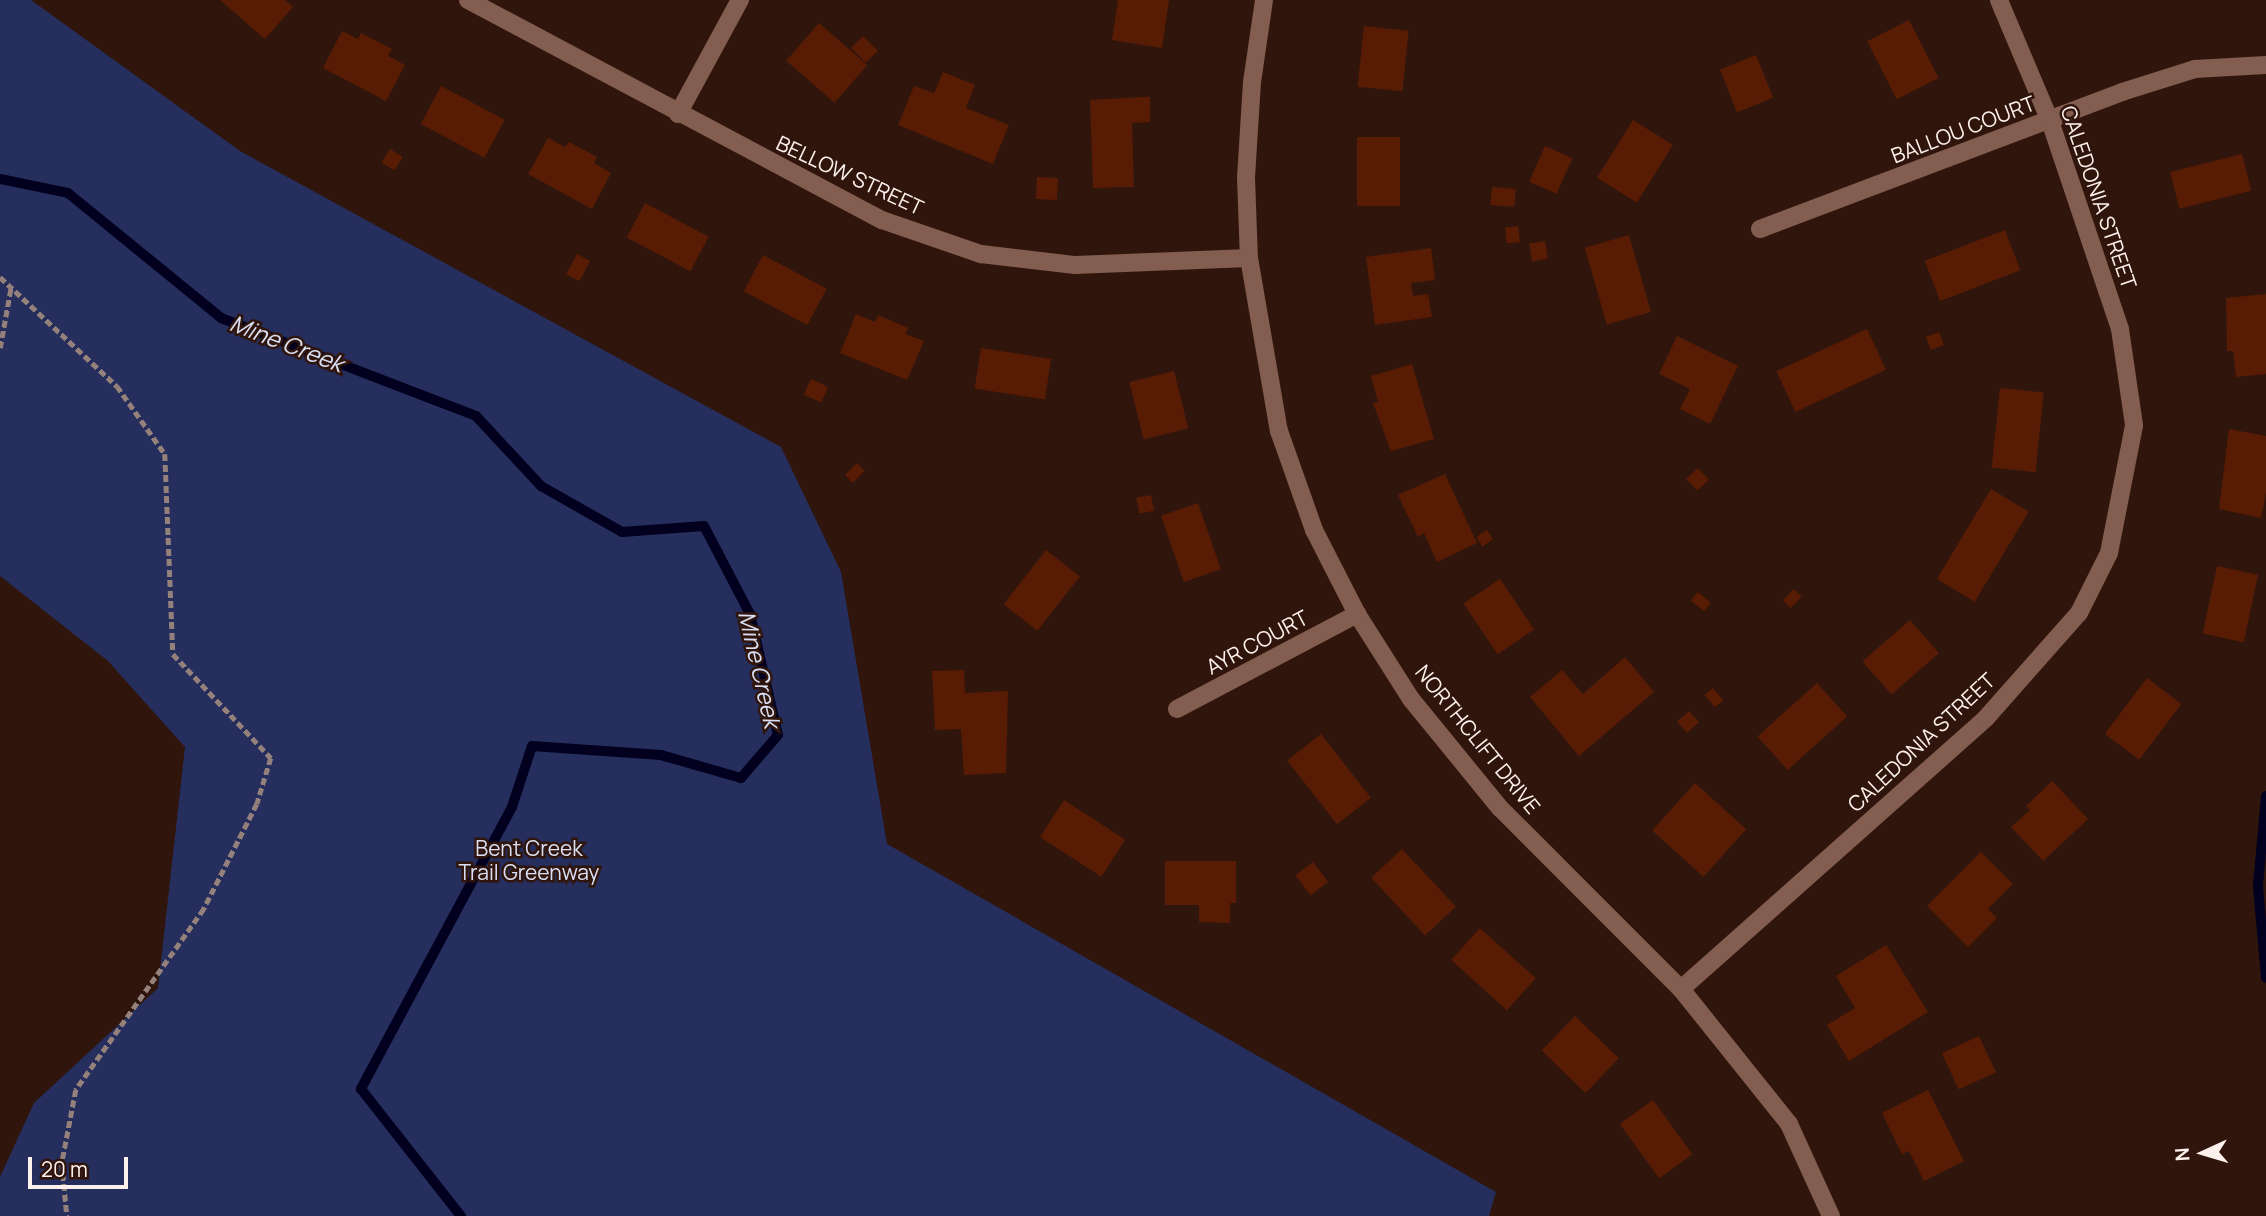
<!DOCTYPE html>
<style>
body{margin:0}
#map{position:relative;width:2266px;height:1216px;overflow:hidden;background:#30150c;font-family:Manrope,sans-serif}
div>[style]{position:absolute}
.green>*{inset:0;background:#252e5c}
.stream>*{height:10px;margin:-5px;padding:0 5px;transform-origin:5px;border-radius:5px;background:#02001e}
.building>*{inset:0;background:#581c05;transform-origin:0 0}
.path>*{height:4.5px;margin-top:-2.25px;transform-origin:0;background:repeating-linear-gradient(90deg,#95817b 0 7px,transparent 0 10.5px)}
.minor>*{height:18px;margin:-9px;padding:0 9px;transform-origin:9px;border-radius:9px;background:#825d50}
span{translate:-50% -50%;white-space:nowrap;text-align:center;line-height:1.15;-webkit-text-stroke:5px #30150c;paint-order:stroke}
.street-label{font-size:21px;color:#fdf1ed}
.park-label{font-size:21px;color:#d9dff4}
.water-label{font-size:23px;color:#d9e0f5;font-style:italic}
.north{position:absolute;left:2168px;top:1118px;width:70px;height:70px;-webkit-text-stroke:5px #30150c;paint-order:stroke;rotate:266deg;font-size:19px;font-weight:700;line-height:28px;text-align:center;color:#fdf1ed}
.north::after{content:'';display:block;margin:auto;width:24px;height:32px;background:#fdf1ed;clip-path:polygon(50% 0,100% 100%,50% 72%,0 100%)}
.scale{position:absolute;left:28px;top:1157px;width:100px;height:32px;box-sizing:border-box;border:4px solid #fdf1ed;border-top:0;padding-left:9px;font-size:21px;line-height:24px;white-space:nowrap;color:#fdf1ed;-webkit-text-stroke:5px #30150c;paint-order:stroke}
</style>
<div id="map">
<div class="green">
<div style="clip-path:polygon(0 0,31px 0,240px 151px,781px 447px,841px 572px,887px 844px,1496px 1192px,1489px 1216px,0 1216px,0 1177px,34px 1103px,158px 988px,185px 747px,108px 661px,0 576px)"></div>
</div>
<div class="stream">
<div style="left:0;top:179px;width:69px;rotate:11.6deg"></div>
<div style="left:68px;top:193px;width:198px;rotate:39.2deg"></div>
<div style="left:221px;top:318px;width:273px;rotate:21deg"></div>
<div style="left:476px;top:416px;width:96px;rotate:47.1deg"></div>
<div style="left:541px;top:486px;width:93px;rotate:29.6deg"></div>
<div style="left:622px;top:532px;width:82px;rotate:-4.2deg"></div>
<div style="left:704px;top:526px;width:99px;rotate:62.4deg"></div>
<div style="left:750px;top:614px;width:124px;rotate:77deg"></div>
<div style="left:778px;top:735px;width:57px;rotate:130.7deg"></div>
<div style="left:741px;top:778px;width:83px;rotate:-164deg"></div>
<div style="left:661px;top:755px;width:129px;rotate:-176deg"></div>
<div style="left:532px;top:746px;width:64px;rotate:108.2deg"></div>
<div style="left:512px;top:807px;width:320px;rotate:118.2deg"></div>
<div style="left:361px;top:1089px;width:162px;rotate:51.8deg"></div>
<div style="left:2266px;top:796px;width:90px;rotate:95.1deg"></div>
<div style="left:2258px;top:886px;width:92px;rotate:85deg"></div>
</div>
<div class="building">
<div style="clip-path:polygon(220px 0,285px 0,293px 7px,265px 39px)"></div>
<div style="clip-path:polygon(1118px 0,1169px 0,1162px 48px,1112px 40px)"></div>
<div style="left:1909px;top:20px;width:65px;height:47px;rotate:63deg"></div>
<div style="left:819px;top:23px;width:64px;height:50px;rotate:41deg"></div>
<div style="left:1364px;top:26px;width:45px;height:61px;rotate:6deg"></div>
<div style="clip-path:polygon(342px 31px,358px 39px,361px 33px,392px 49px,388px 56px,405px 65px,386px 101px,323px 68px)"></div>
<div style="left:863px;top:36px;width:21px;height:17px;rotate:45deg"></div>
<div style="left:1756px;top:55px;width:46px;height:39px;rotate:68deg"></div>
<div style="clip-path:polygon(943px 72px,975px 85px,966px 108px,1009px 125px,993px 164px,898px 125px,914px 86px,934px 93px)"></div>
<div style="left:441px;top:86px;width:72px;height:43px;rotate:28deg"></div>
<div style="clip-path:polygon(1141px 97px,1150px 97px,1150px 122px,1132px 123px,1134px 187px,1093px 188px,1090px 100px)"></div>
<div style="left:1633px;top:120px;width:47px;height:68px;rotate:32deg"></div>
<div style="left:1357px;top:137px;width:43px;height:69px"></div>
<div style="clip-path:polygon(548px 138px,565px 147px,569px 142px,597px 157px,594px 163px,611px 173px,592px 209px,528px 174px)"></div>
<div style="left:1545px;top:146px;width:30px;height:39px;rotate:24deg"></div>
<div style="left:390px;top:149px;width:15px;height:16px;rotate:32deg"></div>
<div style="left:2242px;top:154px;width:38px;height:74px;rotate:76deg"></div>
<div style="left:1037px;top:177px;width:21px;height:22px;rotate:3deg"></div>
<div style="left:1492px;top:187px;width:24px;height:18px;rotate:5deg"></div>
<div style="left:645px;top:203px;width:72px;height:39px;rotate:28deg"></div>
<div style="left:1518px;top:226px;width:16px;height:13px;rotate:83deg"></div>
<div style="left:2005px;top:230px;width:43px;height:86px;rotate:69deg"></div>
<div style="left:1629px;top:235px;width:80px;height:46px;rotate:74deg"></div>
<div style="left:1545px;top:241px;width:18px;height:16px;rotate:81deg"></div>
<div style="clip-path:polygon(1431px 248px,1435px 280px,1411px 283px,1413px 296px,1428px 294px,1432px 317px,1375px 325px,1366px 257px)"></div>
<div style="left:577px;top:254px;width:15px;height:23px;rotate:28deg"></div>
<div style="left:763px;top:255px;width:72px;height:41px;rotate:28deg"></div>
<div style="clip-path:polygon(2266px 294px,2266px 374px,2236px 377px,2233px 351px,2227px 351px,2226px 298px)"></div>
<div style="clip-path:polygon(856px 314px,875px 322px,878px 315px,908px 328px,905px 334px,924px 341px,907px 380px,840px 353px)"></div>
<div style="left:1867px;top:329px;width:45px;height:100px;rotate:65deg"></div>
<div style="left:1939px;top:332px;width:14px;height:14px;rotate:69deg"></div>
<div style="clip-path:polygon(1677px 336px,1738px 366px,1710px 424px,1680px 409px,1690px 389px,1659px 374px)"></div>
<div style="left:981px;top:348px;width:71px;height:41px;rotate:9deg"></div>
<div style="clip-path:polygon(1412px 364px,1434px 439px,1391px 451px,1373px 403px,1378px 402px,1371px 376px)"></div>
<div style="left:1174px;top:371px;width:59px;height:46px;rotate:76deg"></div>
<div style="left:811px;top:379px;width:19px;height:17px;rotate:25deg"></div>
<div style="left:2000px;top:388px;width:44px;height:80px;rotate:6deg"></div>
<div style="clip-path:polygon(2229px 429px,2266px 436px,2266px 493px,2261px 518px,2219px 509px)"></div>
<div style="left:857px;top:463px;width:11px;height:17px;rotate:45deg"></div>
<div style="left:1698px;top:468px;width:16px;height:16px;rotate:47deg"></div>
<div style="clip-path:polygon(1445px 474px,1477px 543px,1437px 562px,1424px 533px,1418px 537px,1398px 495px)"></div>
<div style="left:1991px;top:489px;width:44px;height:105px;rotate:31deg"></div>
<div style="left:1151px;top:495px;width:16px;height:15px;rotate:79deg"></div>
<div style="left:1198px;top:503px;width:70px;height:39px;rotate:71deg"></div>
<div style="left:1487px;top:530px;width:11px;height:13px;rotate:56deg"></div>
<div style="left:1046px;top:550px;width:43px;height:69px;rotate:38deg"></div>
<div style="left:2217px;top:566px;width:42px;height:69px;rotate:12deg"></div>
<div style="left:1500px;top:579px;width:61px;height:44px;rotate:56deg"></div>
<div style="left:1794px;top:589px;width:11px;height:16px;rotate:45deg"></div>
<div style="left:1698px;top:592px;width:17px;height:11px;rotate:40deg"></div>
<div style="left:1910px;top:620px;width:44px;height:63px;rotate:49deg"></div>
<div style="clip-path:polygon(1625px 657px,1654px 692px,1579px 756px,1530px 697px,1562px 670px,1583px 694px)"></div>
<div style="clip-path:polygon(964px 670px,965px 693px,1008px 691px,1006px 773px,964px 775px,961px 729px,935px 730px,932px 671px)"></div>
<div style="left:2147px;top:678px;width:43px;height:70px;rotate:37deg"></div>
<div style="left:1817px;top:683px;width:45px;height:80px;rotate:48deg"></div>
<div style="left:1713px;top:688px;width:16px;height:11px;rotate:50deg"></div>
<div style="left:1689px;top:711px;width:15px;height:16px;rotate:48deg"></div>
<div style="left:1321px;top:734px;width:81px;height:43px;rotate:52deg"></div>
<div style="clip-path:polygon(2052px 781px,2088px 819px,2043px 861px,2011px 827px,2030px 810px,2026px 806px)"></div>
<div style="left:1695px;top:783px;width:69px;height:64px;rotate:42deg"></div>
<div style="left:1064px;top:800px;width:73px;height:44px;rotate:33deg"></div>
<div style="left:1402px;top:849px;width:79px;height:42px;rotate:47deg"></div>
<div style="clip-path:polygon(1981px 852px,2013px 884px,1988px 909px,1997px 918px,1968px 947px,1927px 906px)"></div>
<div style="clip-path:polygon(1165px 861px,1236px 861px,1236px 903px,1230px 903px,1230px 923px,1199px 922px,1199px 905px,1165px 905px)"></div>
<div style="left:1313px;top:862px;width:25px;height:22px;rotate:53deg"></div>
<div style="left:1480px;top:928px;width:75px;height:43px;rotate:42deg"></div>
<div style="clip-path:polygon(1886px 945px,1928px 1012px,1849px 1061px,1827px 1025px,1855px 1008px,1836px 976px)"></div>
<div style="left:1575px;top:1016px;width:61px;height:48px;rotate:44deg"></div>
<div style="left:1979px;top:1036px;width:40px;height:41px;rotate:65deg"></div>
<div style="clip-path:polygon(1928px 1090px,1964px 1161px,1924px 1181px,1909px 1151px,1902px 1154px,1882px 1113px)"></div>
<div style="left:1653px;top:1100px;width:67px;height:41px;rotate:54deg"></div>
</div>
<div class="path">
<div style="left:0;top:277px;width:160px;rotate:43deg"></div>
<div style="left:117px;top:386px;width:83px;rotate:54.8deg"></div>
<div style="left:165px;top:454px;width:200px;rotate:87.7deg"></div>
<div style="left:173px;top:654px;width:143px;rotate:46.7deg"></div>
<div style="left:271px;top:758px;width:48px;rotate:106.9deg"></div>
<div style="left:257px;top:804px;width:118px;rotate:116.8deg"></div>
<div style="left:204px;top:909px;width:222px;rotate:125.3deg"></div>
<div style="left:76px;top:1090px;width:74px;rotate:100.9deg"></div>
<div style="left:62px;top:1163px;width:53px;rotate:84.6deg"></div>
<div style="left:0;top:348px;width:62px;rotate:-79.8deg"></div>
</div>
<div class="minor">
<div style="left:468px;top:0;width:469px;rotate:28deg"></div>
<div style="left:882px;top:220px;width:105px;rotate:19deg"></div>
<div style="left:981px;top:254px;width:95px;rotate:6.7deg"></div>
<div style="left:1075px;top:265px;width:174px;rotate:-2.3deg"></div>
<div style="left:1264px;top:0;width:83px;rotate:98.3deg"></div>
<div style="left:1252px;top:82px;width:96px;rotate:93.6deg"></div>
<div style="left:1246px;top:178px;width:80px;rotate:87.9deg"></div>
<div style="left:1249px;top:258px;width:176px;rotate:80.2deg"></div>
<div style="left:1279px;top:431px;width:105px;rotate:70.5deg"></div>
<div style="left:1314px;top:530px;width:94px;rotate:62.9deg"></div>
<div style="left:1357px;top:614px;width:101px;rotate:57.6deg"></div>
<div style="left:1411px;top:699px;width:141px;rotate:50.8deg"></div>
<div style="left:1500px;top:808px;width:256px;rotate:45deg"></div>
<div style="left:1681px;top:989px;width:173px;rotate:51.3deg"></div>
<div style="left:1789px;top:1124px;width:101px;rotate:65.5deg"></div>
<div style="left:678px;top:114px;width:130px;rotate:-61.5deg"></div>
<div style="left:1760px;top:229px;width:387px;rotate:-20.7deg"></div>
<div style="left:2122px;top:92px;width:77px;rotate:-17.5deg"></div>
<div style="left:2195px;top:69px;width:71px;rotate:-3.2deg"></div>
<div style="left:1177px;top:709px;width:204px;rotate:-27.8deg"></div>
<div style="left:1681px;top:989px;width:408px;rotate:-41.6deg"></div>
<div style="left:1986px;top:718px;width:140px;rotate:-48.5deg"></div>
<div style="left:2079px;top:613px;width:67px;rotate:-63.4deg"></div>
<div style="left:2109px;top:553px;width:130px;rotate:-78.9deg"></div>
<div style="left:2134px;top:425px;width:97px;rotate:-98.3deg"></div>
<div style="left:2120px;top:329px;width:219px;rotate:-108.6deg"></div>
<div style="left:2050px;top:121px;width:131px;rotate:-112.9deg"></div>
</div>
<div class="street-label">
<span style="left:1963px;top:129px;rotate:-21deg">BALLOU COURT</span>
<span style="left:850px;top:175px;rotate:25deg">BELLOW STREET</span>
<span style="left:2099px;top:197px;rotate:71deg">CALEDONIA STREET</span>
<span style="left:1257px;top:642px;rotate:-28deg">AYR COURT</span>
<span style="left:1478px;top:739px;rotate:51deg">NORTHCLIFT DRIVE</span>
<span style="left:1921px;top:742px;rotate:-43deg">CALEDONIA STREET</span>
</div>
<div class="park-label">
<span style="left:529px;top:860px">Bent Creek<br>Trail Greenway</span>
</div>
<div class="water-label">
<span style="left:287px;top:343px;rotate:21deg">Mine Creek</span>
<span style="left:760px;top:669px;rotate:77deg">Mine Creek</span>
</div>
<div class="north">N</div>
<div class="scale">20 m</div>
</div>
